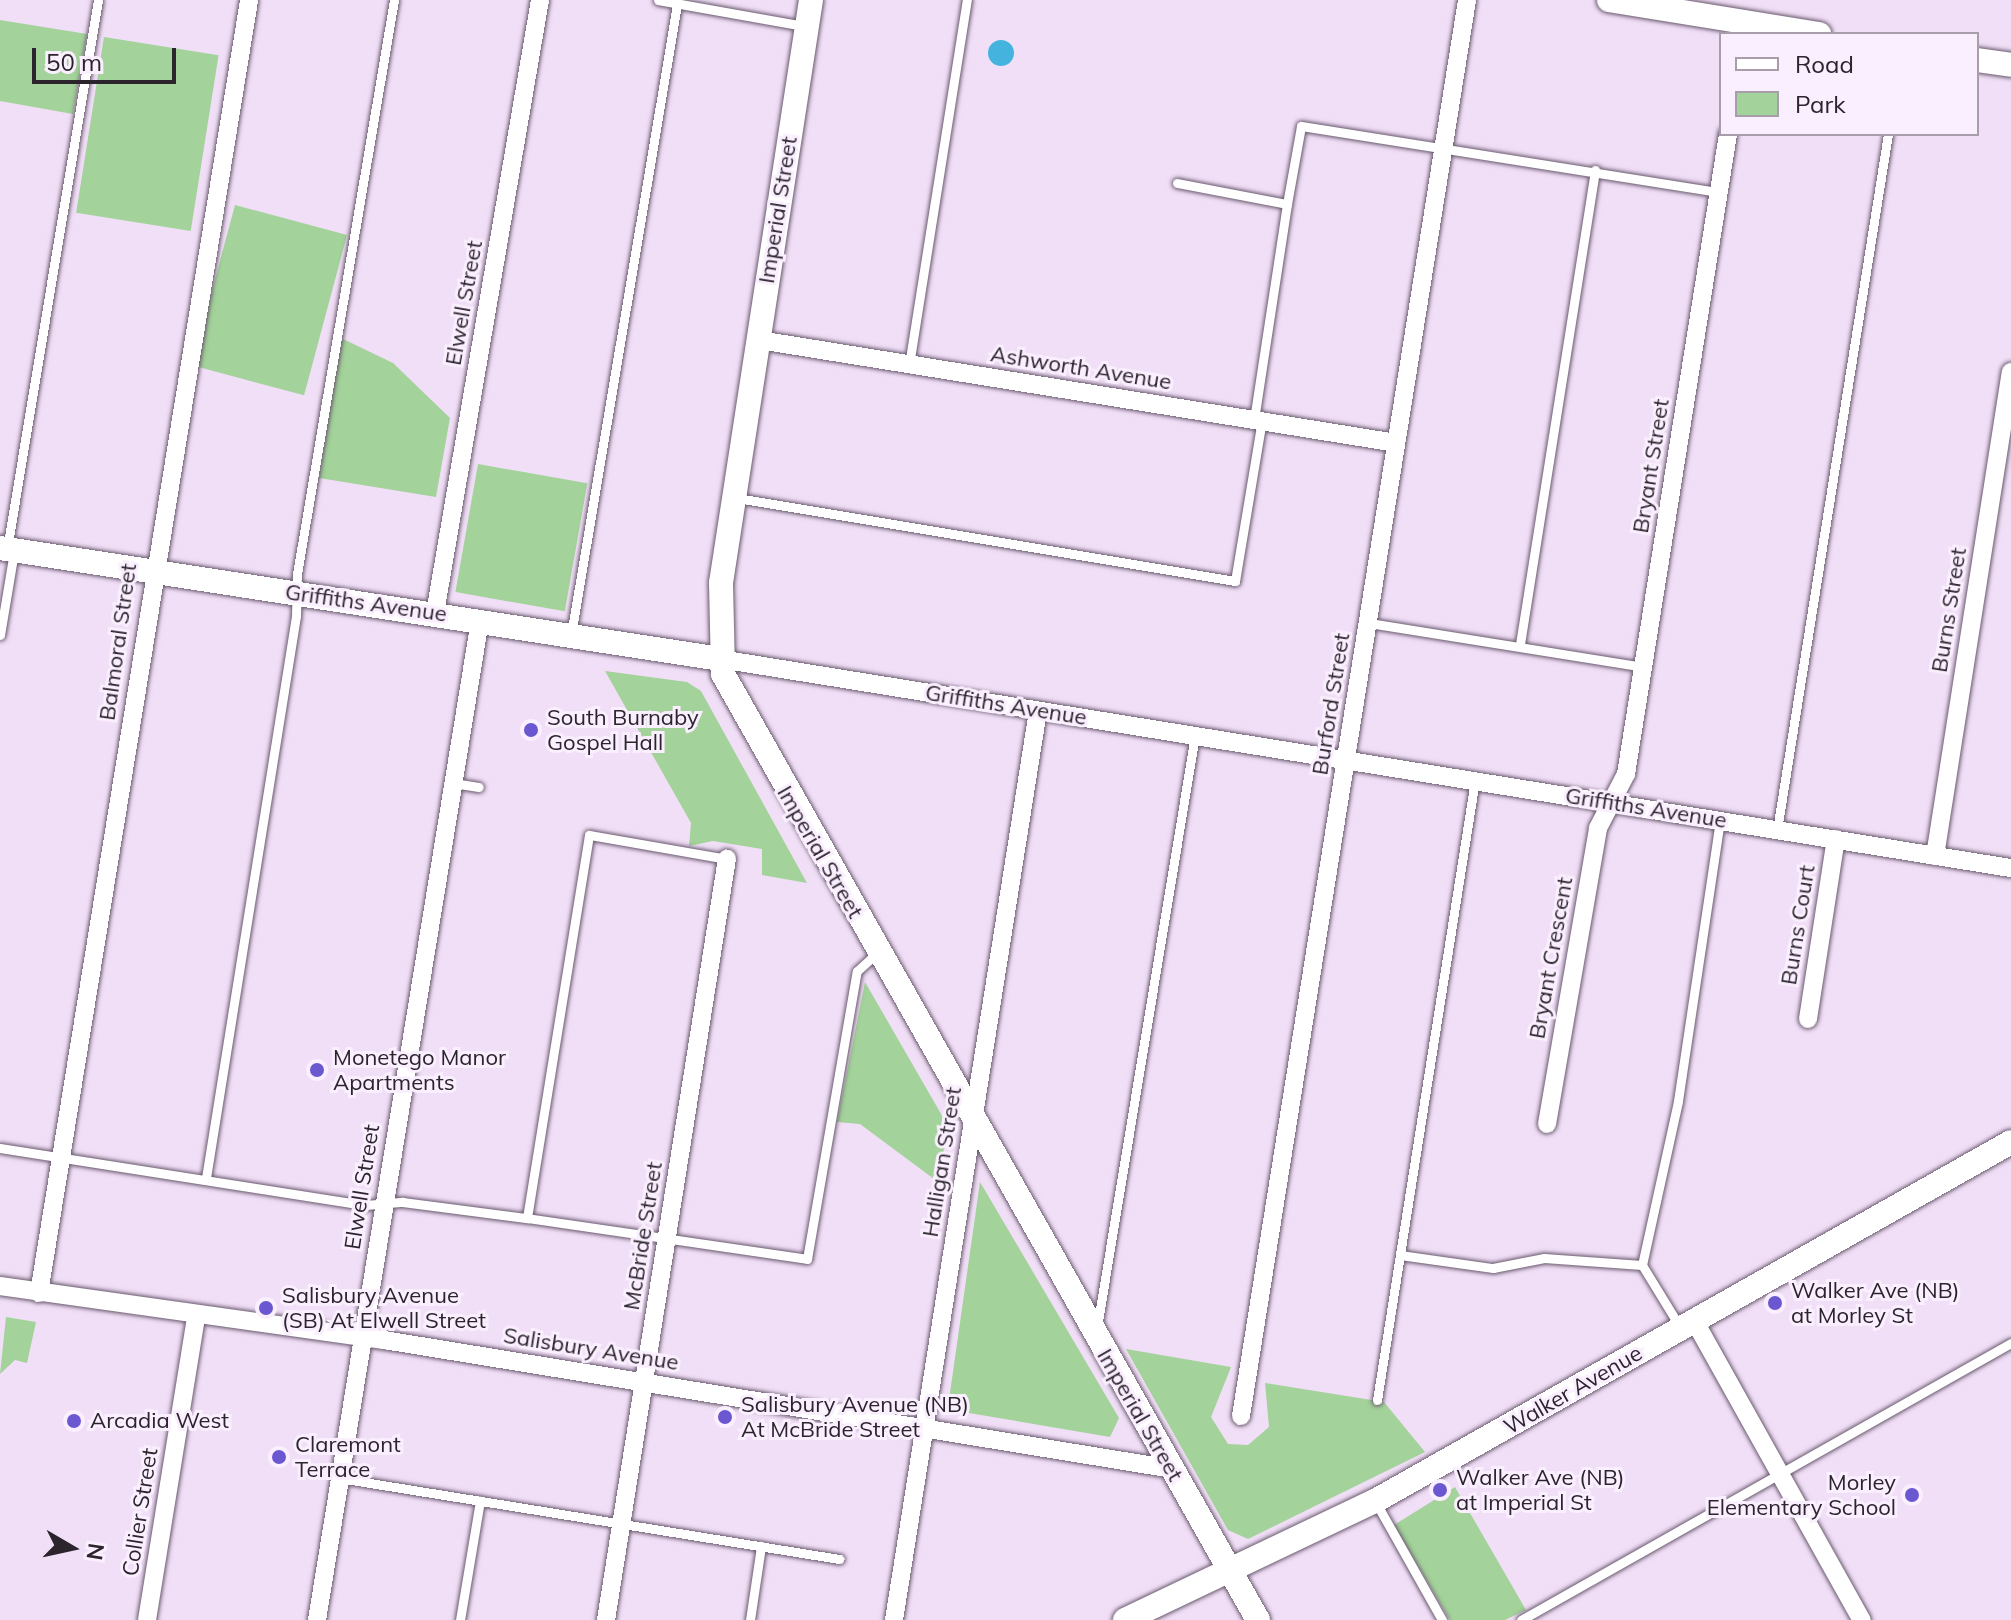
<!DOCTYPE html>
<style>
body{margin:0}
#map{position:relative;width:2011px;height:1620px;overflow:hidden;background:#f1dff7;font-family:Mulish,sans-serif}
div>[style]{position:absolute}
.green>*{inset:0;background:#a3d29a;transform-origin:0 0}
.water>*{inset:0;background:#44b4df}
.round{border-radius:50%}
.roads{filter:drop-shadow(0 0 2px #695a6e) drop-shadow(0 0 2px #695a6e)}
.lane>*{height:9px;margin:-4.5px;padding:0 4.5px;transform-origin:4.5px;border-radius:4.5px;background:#fff}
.street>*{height:18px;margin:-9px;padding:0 9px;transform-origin:9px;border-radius:9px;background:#fff}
.secondary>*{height:24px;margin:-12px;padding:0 12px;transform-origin:12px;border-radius:12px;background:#fff}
.dots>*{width:22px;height:22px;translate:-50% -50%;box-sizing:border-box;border:4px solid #faeffe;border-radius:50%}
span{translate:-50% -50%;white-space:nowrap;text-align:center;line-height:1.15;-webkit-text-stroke:6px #faeffe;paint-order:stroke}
.street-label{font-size:22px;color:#2b242d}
.poi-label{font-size:22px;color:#2b242d}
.left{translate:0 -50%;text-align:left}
.right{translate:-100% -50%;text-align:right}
.legend{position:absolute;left:1719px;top:32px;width:260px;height:104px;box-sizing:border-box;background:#faeffe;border:2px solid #a79eaa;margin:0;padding:10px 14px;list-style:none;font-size:24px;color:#2b242d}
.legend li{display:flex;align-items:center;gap:16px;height:40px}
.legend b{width:40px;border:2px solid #a79eaa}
.north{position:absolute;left:32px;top:1508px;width:80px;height:80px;-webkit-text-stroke:6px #faeffe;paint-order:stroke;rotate:99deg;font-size:22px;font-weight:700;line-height:32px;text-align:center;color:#2b242d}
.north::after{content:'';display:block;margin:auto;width:28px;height:36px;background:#2b242d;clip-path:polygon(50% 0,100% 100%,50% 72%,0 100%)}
.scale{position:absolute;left:32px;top:48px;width:144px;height:36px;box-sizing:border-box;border:4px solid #2b242d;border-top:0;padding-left:10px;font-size:24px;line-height:28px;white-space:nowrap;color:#2b242d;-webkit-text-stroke:6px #faeffe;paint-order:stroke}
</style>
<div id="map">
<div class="green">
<div style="clip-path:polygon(0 20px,87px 34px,73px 114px,0 101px)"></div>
<div style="left:104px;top:37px;width:116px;height:178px;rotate:9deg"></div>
<div style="left:235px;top:205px;width:116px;height:166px;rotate:15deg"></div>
<div style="clip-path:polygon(341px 338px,393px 363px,450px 418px,436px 497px,319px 478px)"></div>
<div style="left:478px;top:464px;width:111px;height:130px;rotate:10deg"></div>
<div style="clip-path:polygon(605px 671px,687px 682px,701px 691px,807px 883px,762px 875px,762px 849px,713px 841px,689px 846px,691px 823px)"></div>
<div style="clip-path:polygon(865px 982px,948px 1126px,938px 1182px,860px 1124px,837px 1122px)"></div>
<div style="clip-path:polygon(980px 1182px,1119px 1418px,1110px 1437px,957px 1411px,949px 1400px)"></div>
<div style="clip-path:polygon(6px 1317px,36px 1322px,27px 1363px,15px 1360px,0 1374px)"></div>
<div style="clip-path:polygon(1126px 1349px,1231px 1367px,1211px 1417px,1228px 1444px,1248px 1445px,1269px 1427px,1265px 1383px,1384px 1402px,1425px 1452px,1248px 1539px,1228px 1530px)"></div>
<div style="clip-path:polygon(1455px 1487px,1526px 1610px,1505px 1620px,1450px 1620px,1394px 1525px)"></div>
</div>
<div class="water">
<div class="round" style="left:988px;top:40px;width:26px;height:26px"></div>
</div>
<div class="roads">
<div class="lane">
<div style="left:658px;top:0;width:148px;rotate:10.1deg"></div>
<div style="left:1177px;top:183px;width:112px;rotate:10.8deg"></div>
<div style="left:1287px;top:204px;width:218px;rotate:98.7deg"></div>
<div style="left:1287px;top:204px;width:79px;rotate:-79.8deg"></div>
<div style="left:1301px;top:126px;width:423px;rotate:9deg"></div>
<div style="left:909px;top:365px;width:370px;rotate:-81deg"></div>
<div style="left:737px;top:498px;width:505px;rotate:9.46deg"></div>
<div style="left:1235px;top:581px;width:163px;rotate:-80.5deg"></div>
<div style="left:7px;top:549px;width:556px;rotate:-80.59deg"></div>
<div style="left:1369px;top:623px;width:278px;rotate:9.1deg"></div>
<div style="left:0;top:635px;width:85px;rotate:-80.5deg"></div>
<div style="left:571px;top:635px;width:640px;rotate:-80.46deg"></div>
<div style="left:1520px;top:644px;width:480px;rotate:-81deg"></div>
<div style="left:453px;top:783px;width:26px;rotate:9deg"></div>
<div style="left:1777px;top:830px;width:705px;rotate:-80.94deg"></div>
<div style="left:727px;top:859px;width:140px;rotate:-170.1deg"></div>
<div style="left:589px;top:835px;width:388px;rotate:99.2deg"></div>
<div style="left:527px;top:1218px;width:283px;rotate:8.3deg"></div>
<div style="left:807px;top:1259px;width:292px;rotate:-80.2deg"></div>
<div style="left:857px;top:971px;width:27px;rotate:-42deg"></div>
<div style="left:0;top:1148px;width:370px;rotate:8.9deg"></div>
<div style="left:366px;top:1205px;width:37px;rotate:-5deg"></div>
<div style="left:403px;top:1202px;width:125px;rotate:7.4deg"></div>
<div style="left:206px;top:1178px;width:569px;rotate:-80.9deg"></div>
<div style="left:296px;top:616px;width:42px;rotate:-88.6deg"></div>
<div style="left:297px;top:574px;width:582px;rotate:-80.41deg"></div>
<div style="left:1400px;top:1255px;width:94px;rotate:8deg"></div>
<div style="left:1493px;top:1268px;width:52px;rotate:-11.1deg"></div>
<div style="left:1544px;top:1258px;width:98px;rotate:4.1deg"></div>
<div style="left:1642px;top:1265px;width:168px;rotate:-77.6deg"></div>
<div style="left:1678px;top:1101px;width:283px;rotate:-81.5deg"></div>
<div style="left:1642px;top:1265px;width:73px;rotate:58.5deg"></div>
<div style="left:1097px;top:1327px;width:600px;rotate:-80.6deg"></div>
<div style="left:1377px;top:1400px;width:628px;rotate:-81.02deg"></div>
<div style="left:339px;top:1478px;width:507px;rotate:9.2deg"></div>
<div style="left:1375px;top:1501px;width:137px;rotate:60.6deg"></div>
<div style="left:460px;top:1620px;width:121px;rotate:-80.5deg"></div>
<div style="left:750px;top:1620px;width:75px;rotate:-81.5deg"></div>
<div style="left:1521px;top:1620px;width:563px;rotate:-29.48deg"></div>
</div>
<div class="street">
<div style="left:759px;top:340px;width:645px;rotate:9.18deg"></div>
<div style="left:435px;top:613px;width:622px;rotate:-80.28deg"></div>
<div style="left:720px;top:659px;width:1308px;rotate:9.2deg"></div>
<div style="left:1935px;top:856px;width:490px;rotate:-81.1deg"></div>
<div style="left:1808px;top:1019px;width:182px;rotate:-81.2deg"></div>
<div style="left:1547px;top:1124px;width:300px;rotate:-80.2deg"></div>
<div style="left:1598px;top:828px;width:61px;rotate:-62.6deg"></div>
<div style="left:1626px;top:774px;width:648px;rotate:-80.94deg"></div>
<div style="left:0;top:1286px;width:388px;rotate:8deg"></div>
<div style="left:384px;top:1340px;width:799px;rotate:9.29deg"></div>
<div style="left:39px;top:1293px;width:1310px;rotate:-80.77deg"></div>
<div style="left:1694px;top:1320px;width:344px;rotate:60.8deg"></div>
<div style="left:1241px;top:1416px;width:1434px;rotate:-80.93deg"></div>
<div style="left:147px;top:1620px;width:307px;rotate:-80.8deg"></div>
<div style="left:317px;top:1620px;width:1013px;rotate:-80.74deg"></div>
<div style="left:606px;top:1620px;width:771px;rotate:-80.97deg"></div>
<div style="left:894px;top:1620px;width:920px;rotate:-81deg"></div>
</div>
<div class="secondary">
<div style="left:811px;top:0;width:590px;rotate:98.78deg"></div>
<div style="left:721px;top:583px;width:91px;rotate:88.7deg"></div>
<div style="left:723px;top:674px;width:1087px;rotate:60.51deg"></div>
<div style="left:1609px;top:0;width:213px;rotate:9.2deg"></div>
<div style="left:1977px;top:60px;width:34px;rotate:8deg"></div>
<div style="left:0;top:548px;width:729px;rotate:8.76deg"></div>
<div style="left:1125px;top:1620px;width:277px;rotate:-25.5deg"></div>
<div style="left:1375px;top:1501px;width:730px;rotate:-29.44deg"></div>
</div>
</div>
<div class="dots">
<div style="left:531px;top:730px;background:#6b57d0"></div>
<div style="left:317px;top:1070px;background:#6b57d0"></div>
<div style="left:1775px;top:1303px;background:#6b57d0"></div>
<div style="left:266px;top:1308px;background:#6b57d0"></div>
<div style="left:725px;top:1417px;background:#6b57d0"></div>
<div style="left:74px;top:1421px;background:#6b57d0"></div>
<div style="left:279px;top:1457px;background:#6b57d0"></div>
<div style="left:1440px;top:1490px;background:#6b57d0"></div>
<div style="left:1912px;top:1495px;background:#6b57d0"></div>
</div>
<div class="street-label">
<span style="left:778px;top:210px;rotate:-81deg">Imperial Street</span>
<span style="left:464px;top:303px;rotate:-80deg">Elwell Street</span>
<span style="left:1081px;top:368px;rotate:9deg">Ashworth Avenue</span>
<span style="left:1651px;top:466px;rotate:-81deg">Bryant Street</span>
<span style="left:366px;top:603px;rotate:8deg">Griffiths Avenue</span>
<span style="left:1949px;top:610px;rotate:-81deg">Burns Street</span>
<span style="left:118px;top:642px;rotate:-82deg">Balmoral Street</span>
<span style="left:1331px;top:704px;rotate:-81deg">Burford Street</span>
<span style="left:1006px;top:705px;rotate:9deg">Griffiths Avenue</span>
<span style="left:1646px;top:808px;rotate:9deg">Griffiths Avenue</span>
<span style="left:820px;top:852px;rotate:60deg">Imperial Street</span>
<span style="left:1798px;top:925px;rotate:-81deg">Burns Court</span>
<span style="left:1551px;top:958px;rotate:-80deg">Bryant Crescent</span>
<span style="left:942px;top:1162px;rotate:-81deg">Halligan Street</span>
<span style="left:362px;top:1187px;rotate:-81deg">Elwell Street</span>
<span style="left:643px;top:1236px;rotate:-81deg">McBride Street</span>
<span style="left:591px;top:1349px;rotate:9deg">Salisbury Avenue</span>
<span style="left:1573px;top:1390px;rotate:-30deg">Walker Avenue</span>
<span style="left:1140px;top:1415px;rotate:60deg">Imperial Street</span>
<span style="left:140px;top:1512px;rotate:-81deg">Collier Street</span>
</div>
<div class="poi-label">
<span class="left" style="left:547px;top:730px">South Burnaby<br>Gospel Hall</span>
<span class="left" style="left:333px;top:1070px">Monetego Manor<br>Apartments</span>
<span class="left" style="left:1791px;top:1303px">Walker Ave (NB)<br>at Morley St</span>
<span class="left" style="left:282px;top:1308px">Salisbury Avenue<br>(SB) At Elwell Street</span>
<span class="left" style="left:741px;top:1417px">Salisbury Avenue (NB)<br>At McBride Street</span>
<span class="left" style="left:90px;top:1421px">Arcadia West</span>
<span class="left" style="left:295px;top:1457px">Claremont<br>Terrace</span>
<span class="left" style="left:1456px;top:1490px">Walker Ave (NB)<br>at Imperial St</span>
<span class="right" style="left:1896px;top:1495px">Morley<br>Elementary School</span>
</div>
<ul class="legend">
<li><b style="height:10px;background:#fff"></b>Road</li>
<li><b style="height:22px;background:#a3d29a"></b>Park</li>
</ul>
<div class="north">N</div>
<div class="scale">50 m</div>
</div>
